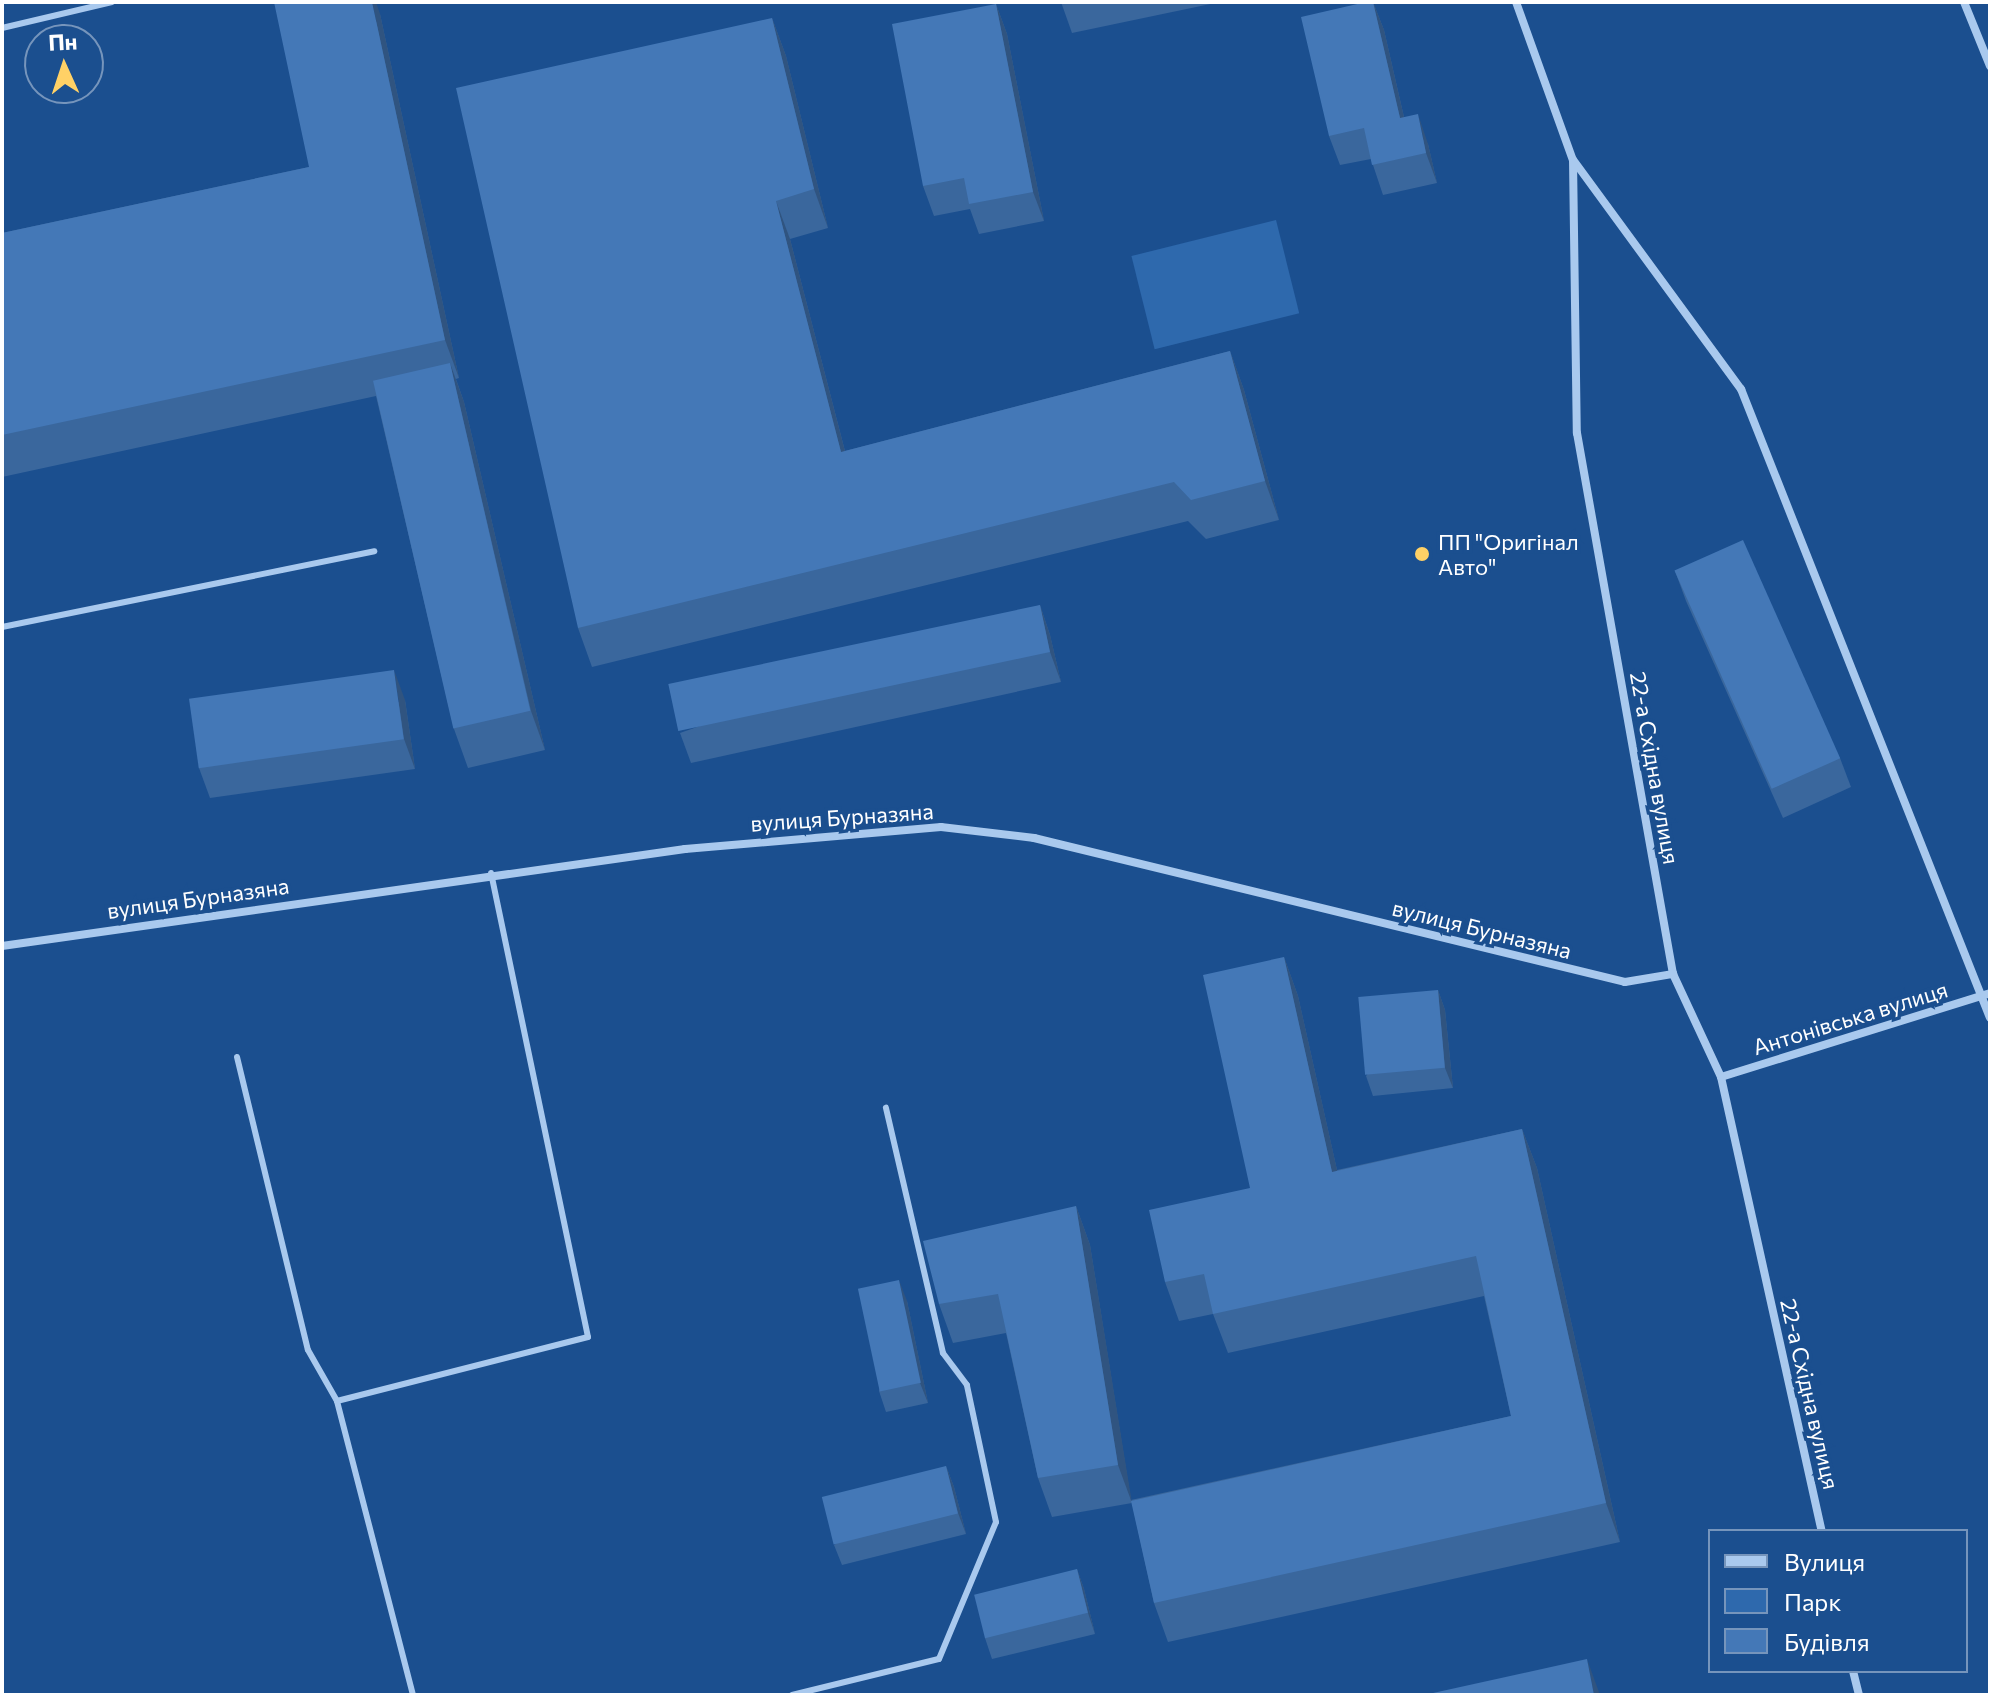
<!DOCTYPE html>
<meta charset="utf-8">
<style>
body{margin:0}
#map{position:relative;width:1992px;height:1697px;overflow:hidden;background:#1b4f8f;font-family:Commissioner,sans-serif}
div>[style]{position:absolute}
.green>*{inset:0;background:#2e69ad;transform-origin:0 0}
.service>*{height:6px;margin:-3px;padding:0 3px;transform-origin:3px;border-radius:3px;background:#a9c9ee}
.minor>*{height:8px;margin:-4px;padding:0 4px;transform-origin:4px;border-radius:4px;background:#a9c9ee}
.wall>*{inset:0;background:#3a679d}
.shaded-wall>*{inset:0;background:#305480}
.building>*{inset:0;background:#4478b7;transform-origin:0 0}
.dots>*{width:22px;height:22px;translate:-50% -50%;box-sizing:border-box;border:4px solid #1b4f8f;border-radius:50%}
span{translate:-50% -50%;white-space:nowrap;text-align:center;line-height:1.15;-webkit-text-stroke:7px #1b4f8f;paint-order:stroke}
.poi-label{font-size:22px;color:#fff}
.left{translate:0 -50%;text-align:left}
.street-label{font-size:22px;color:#fff}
.frame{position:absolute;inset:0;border:4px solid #fff;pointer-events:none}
.legend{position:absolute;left:1708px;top:1529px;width:260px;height:144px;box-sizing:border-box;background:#1b4f8f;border:2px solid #7695bc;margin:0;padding:10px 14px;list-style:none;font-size:24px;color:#fff}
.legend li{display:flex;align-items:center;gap:16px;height:40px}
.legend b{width:40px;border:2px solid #7695bc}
.north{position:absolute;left:24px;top:24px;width:80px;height:80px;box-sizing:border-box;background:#1b4f8f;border:2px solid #7695bc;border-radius:50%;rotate:357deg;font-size:22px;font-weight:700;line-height:32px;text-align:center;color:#fff}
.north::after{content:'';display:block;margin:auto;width:28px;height:36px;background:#ffd166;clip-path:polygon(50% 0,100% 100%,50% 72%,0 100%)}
</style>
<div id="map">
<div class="green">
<div style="left:1276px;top:220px;width:96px;height:149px;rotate:76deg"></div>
</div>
<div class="service">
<div style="left:2px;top:28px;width:113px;rotate:-13.3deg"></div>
<div style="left:2px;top:627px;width:380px;rotate:-11.5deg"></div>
<div style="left:237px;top:1057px;width:301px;rotate:76.4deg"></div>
<div style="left:308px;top:1350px;width:59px;rotate:60.4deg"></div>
<div style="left:413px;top:1695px;width:304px;rotate:-104.5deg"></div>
<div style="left:337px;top:1401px;width:259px;rotate:-14.3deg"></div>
<div style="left:588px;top:1337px;width:474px;rotate:-101.8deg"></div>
<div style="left:792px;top:1695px;width:151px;rotate:-13.8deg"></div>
<div style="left:939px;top:1659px;width:148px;rotate:-67.4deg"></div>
<div style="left:996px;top:1522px;width:140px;rotate:-102deg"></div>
<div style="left:967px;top:1385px;width:40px;rotate:-127deg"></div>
<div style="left:943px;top:1353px;width:252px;rotate:-103.1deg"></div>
</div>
<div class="minor">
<div style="left:1516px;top:2px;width:168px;rotate:70.2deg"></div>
<div style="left:1573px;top:160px;width:273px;rotate:89.2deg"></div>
<div style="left:1577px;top:433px;width:549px;rotate:79.94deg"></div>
<div style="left:1673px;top:974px;width:114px;rotate:65deg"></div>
<div style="left:1721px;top:1077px;width:465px;rotate:77.5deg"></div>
<div style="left:1964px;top:2px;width:69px;rotate:67.9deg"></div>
<div style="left:1574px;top:161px;width:283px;rotate:53.8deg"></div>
<div style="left:1741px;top:389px;width:676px;rotate:68.4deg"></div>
<div style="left:2px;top:946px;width:690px;rotate:-8.08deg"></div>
<div style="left:685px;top:849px;width:257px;rotate:-4.9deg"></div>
<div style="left:941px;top:827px;width:94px;rotate:6.7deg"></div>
<div style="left:1034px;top:838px;width:608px;rotate:13.69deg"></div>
<div style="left:1625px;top:982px;width:49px;rotate:-9.5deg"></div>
<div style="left:1721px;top:1077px;width:282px;rotate:-17.3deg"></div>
<div style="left:1853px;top:1671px;width:25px;rotate:76deg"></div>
</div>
<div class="wall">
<div style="clip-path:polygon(1061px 2px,1220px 2px,1072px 33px)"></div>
<div style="clip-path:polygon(1373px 2px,1384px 30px,1404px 117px,1428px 144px,1437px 183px,1383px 195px,1371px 159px,1340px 165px,1329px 136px)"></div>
<div style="clip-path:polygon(996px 4px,1007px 34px,1044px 221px,979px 234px,970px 209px,934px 216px,923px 186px)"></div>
<div style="clip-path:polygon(380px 14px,459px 378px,456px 379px,464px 402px,545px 750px,468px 768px,454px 729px,376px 396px,2px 477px,2px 233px,309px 167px)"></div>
<div style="clip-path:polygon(772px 18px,786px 56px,828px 228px,790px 239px,845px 451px,1230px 351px,1244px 390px,1279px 520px,1206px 539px,1188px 521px,592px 667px,578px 628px)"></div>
<div style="clip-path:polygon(1675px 571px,1840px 758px,1851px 787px,1783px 818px,1686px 601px)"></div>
<div style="clip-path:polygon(1040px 605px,1050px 635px,1061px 682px,691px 763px,680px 733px)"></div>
<div style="clip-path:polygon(405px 700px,415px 769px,210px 798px,199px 768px)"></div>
<div style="clip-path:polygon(1284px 957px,1298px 996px,1337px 1170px,1522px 1129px,1537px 1168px,1620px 1542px,1168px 1642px,1154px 1603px,1132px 1503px,1052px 1517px,1038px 1478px,1006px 1333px,953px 1343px,939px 1304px,1076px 1206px,1090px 1245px,1131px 1500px,1511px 1416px,1484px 1296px,1228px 1353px,1213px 1314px,1179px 1321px,1165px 1282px,1250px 1188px)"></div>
<div style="clip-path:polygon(1438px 990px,1445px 1010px,1453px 1088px,1373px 1096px,1366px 1076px)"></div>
<div style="clip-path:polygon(907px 1301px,928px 1403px,886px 1412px,879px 1391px)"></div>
<div style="clip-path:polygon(946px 1466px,954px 1487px,966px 1534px,842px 1565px,834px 1545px)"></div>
<div style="clip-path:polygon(1077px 1569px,1084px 1589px,1095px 1634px,992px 1659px,985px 1638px)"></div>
</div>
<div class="shaded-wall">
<div style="clip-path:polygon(372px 2px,376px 2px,380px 14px,459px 378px,445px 340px)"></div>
<div style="clip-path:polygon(1373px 2px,1384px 30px,1411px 148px,1400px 118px)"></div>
<div style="clip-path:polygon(996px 4px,1007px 34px,1044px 221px,1033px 192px)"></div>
<div style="clip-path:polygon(772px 18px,786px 56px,828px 228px,814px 189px)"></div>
<div style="clip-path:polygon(1418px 114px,1428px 144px,1437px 183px,1426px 153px)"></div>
<div style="clip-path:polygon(776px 201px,790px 239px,855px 490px,841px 452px)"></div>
<div style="clip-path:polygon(1230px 351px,1244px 390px,1279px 520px,1265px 481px)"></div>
<div style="clip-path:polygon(450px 363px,464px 402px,545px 750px,531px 711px)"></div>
<div style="clip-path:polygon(1040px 605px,1050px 635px,1061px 682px,1050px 652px)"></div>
<div style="clip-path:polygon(394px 670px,405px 700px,415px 769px,404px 739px)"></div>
<div style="clip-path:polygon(1284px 957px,1298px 996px,1346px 1210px,1332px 1172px)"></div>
<div style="clip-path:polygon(1438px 990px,1445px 1010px,1453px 1088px,1445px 1068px)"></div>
<div style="clip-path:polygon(1522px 1129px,1537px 1168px,1620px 1542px,1606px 1503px)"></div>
<div style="clip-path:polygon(1076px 1206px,1090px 1245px,1132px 1503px,1118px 1465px)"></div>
<div style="clip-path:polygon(899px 1280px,907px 1301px,928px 1403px,920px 1383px)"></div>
<div style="clip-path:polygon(946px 1466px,954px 1487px,966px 1534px,958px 1513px)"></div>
<div style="clip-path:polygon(1077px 1569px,1084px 1589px,1095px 1634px,1088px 1613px)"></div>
<div style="clip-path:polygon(1587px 1659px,1600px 1695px,1594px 1695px)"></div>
</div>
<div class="building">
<div style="clip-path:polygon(274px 2px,372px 2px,445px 340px,2px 435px,2px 233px,309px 167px)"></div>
<div style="clip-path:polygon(1366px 2px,1373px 2px,1400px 118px,1418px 114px,1426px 153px,1372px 165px,1364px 128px,1329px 136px,1301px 17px)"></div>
<div style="clip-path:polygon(996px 4px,1033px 192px,969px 204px,964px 178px,923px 186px,892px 24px)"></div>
<div style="clip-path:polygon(772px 18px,814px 189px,776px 201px,841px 452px,1230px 351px,1265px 481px,1191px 500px,1174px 482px,578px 628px,456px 88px)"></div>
<div style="left:450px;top:363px;width:357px;height:79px;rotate:77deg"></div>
<div style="left:1743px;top:540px;width:239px;height:75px;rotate:66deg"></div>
<div style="left:1040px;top:605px;width:48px;height:380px;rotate:78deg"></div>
<div style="left:394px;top:670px;width:70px;height:207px;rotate:82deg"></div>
<div style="clip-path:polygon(1284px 957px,1332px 1172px,1522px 1129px,1606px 1503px,1154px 1603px,1131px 1501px,1511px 1416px,1476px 1256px,1213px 1314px,1204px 1274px,1165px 1282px,1149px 1210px,1250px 1188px,1203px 975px)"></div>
<div style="left:1438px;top:990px;width:78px;height:80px;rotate:85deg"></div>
<div style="clip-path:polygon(1076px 1206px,1118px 1465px,1038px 1478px,998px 1294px,939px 1304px,923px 1241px)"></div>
<div style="left:899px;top:1280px;width:105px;height:42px;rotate:78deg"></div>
<div style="left:946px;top:1466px;width:49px;height:128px;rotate:76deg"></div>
<div style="left:1077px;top:1569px;width:45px;height:106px;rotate:76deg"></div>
<div style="clip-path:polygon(1587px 1659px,1594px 1695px,1424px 1695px)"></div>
</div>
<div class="dots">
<div style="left:1422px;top:554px;background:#ffd166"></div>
</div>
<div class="poi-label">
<span class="left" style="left:1438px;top:554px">ПП "Оригінал<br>Авто"</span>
</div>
<div class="street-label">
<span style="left:1655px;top:768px;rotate:80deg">22-а Східна вулиця</span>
<span style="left:842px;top:817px;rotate:-4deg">вулиця Бурназяна</span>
<span style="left:198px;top:898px;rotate:-8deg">вулиця Бурназяна</span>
<span style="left:1482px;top:929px;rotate:14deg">вулиця Бурназяна</span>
<span style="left:1850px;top:1018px;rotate:-17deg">Антонівська вулиця</span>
<span style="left:1810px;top:1394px;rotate:77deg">22-а Східна вулиця</span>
</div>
<div class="frame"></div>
<ul class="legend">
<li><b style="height:10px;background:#a9c9ee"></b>Вулиця</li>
<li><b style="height:22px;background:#2e69ad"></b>Парк</li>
<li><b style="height:22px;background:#4478b7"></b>Будівля</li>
</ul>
<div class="north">Пн</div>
</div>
